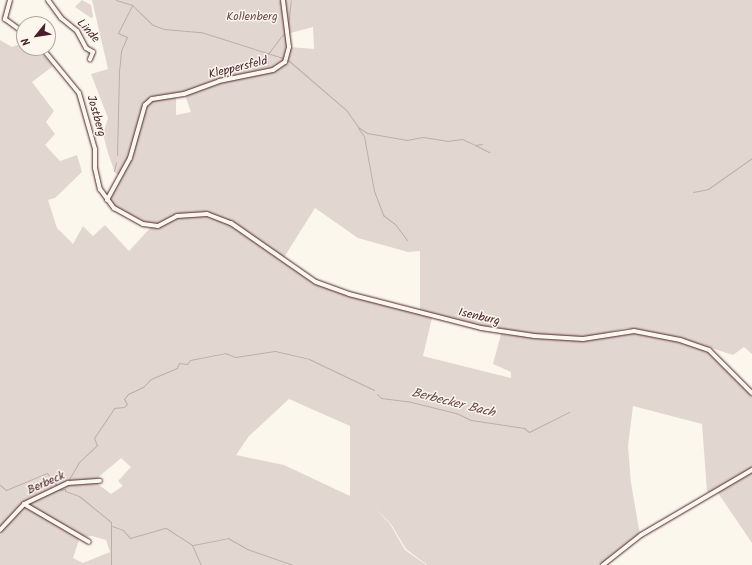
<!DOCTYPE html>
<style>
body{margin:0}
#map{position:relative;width:752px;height:565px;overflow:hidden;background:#fbf7ec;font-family:Kalam,sans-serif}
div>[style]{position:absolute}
.green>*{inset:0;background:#e2d7d0}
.stream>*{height:1px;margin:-0.5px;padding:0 0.5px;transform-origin:0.5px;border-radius:0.5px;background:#bfadaa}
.roads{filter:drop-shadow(0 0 1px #4a1f2b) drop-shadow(0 0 1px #4a1f2b)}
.minor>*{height:4px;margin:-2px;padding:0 2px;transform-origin:2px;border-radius:2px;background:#fbf7ec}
span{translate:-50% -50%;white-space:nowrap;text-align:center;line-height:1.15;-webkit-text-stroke:3px #fbf7ec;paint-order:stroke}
.park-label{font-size:12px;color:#704d54}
.street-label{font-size:12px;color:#4a1f2b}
.water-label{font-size:13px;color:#6d4a51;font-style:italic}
.north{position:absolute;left:16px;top:16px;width:40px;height:40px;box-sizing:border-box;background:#fbf7ec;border:1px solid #b4a19f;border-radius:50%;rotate:240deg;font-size:11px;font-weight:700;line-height:16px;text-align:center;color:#4a1f2b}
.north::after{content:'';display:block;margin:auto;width:14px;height:18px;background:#4a1f2b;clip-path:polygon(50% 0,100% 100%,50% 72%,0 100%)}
</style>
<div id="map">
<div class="green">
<div style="clip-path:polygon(82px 0,91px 5px,93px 17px,91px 18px,75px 7px)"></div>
<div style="clip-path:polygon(evenodd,92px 0,752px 0,752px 354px,744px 347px,733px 355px,680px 338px,633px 329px,625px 328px,596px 336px,615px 333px,616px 336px,633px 332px,679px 342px,708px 352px,752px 396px,752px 470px,717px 492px,707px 492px,702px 424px,633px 406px,628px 446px,631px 483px,640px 535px,601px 565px,427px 565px,406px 549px,391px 524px,375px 508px,390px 524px,405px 550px,426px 565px,0 565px,0 40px,12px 47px,24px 42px,24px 48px,37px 48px,53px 66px,32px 82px,54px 111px,46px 122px,55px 134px,45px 145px,60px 161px,77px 155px,82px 172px,55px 198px,48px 200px,57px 228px,73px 244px,83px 226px,93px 236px,105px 225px,129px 251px,152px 226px,114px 208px,107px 200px,121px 176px,115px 173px,108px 153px,103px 134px,108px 118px,91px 74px,108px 69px,92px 0,313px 27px,314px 49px,289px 47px,287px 34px,313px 27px,92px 0,185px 95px,191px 112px,176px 115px,176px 97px,185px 95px,92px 0,315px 208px,358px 238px,408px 252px,420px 251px,420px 313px,316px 282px,283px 259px,315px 208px,92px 0,425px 314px,527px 336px,501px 334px,493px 364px,511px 372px,511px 378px,423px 356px,432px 318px,425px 314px,92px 0,289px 399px,350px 426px,350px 496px,284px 465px,236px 455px,249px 436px,289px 399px,92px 0,121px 458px,131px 467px,118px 481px,123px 486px,111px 494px,94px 481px,121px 458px,92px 0,92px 536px,106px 540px,110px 552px,83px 563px,73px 558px,80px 537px,92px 536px)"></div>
<div style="clip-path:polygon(752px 471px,752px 543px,718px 493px)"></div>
</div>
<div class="stream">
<div style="left:116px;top:0;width:17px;rotate:17deg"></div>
<div style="left:132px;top:5px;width:29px;rotate:44deg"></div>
<div style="left:153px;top:25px;width:12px;rotate:20deg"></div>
<div style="left:164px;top:29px;width:37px;rotate:5deg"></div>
<div style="left:201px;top:32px;width:86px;rotate:17.6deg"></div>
<div style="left:288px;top:27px;width:27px;rotate:-84deg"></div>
<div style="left:268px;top:54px;width:25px;rotate:-53deg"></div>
<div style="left:288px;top:60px;width:78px;rotate:40.8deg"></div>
<div style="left:347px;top:111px;width:19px;rotate:55deg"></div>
<div style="left:358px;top:127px;width:11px;rotate:34deg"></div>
<div style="left:367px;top:133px;width:41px;rotate:9.9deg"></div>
<div style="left:407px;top:140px;width:16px;rotate:-11deg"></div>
<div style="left:423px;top:137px;width:24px;rotate:9deg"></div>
<div style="left:447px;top:141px;width:15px;rotate:-8deg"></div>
<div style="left:462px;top:139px;width:14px;rotate:25deg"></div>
<div style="left:475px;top:145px;width:7px;rotate:-8deg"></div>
<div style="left:358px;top:128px;width:10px;rotate:53deg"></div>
<div style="left:364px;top:136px;width:56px;rotate:79.7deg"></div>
<div style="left:374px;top:191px;width:26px;rotate:69deg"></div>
<div style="left:383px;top:215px;width:15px;rotate:37deg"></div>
<div style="left:395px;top:224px;width:20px;rotate:53deg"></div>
<div style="left:475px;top:145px;width:16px;rotate:27deg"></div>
<div style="left:117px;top:155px;width:84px;rotate:-88.6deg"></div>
<div style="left:119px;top:71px;width:20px;rotate:-84deg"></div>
<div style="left:121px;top:51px;width:15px;rotate:-67deg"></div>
<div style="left:127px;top:37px;width:10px;rotate:-156deg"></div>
<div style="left:118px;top:33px;width:31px;rotate:-63deg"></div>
<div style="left:114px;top:171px;width:9px;rotate:-77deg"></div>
<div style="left:693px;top:192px;width:15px;rotate:-11deg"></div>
<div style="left:708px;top:189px;width:54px;rotate:-35.2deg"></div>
<div style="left:377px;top:394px;width:6px;rotate:45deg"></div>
<div style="left:381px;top:398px;width:26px;rotate:7deg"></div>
<div style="left:407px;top:401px;width:50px;rotate:13.8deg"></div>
<div style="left:456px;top:413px;width:17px;rotate:25deg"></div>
<div style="left:471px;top:420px;width:54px;rotate:8.6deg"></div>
<div style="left:524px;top:428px;width:6px;rotate:39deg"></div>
<div style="left:529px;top:432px;width:45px;rotate:-26.6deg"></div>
<div style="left:68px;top:481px;width:22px;rotate:-60deg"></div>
<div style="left:79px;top:462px;width:25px;rotate:-43deg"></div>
<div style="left:97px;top:445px;width:8px;rotate:-113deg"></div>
<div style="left:94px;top:438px;width:36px;rotate:-56deg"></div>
<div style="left:114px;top:408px;width:10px;rotate:-6deg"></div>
<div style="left:124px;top:407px;width:4px;rotate:-45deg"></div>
<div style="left:127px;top:404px;width:6px;rotate:-121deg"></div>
<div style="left:124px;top:399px;width:6px;rotate:-51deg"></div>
<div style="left:128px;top:394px;width:17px;rotate:-25deg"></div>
<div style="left:143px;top:387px;width:11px;rotate:-45deg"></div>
<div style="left:151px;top:379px;width:28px;rotate:-23deg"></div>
<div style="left:177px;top:368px;width:5px;rotate:-68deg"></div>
<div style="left:179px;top:363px;width:8px;rotate:7deg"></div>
<div style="left:187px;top:364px;width:5px;rotate:-53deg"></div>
<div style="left:190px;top:360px;width:36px;rotate:-11deg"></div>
<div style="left:225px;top:353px;width:11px;rotate:22deg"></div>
<div style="left:235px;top:357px;width:40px;rotate:-8.5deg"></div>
<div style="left:275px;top:351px;width:35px;rotate:13deg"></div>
<div style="left:309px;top:359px;width:72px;rotate:25.5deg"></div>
<div style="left:0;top:485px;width:8px;rotate:40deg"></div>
<div style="left:6px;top:490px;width:44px;rotate:-22.5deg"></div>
<div style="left:47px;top:473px;width:16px;rotate:52deg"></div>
<div style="left:59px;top:490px;width:6px;rotate:-9deg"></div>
<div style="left:65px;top:489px;width:2px;rotate:90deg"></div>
<div style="left:65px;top:491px;width:15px;rotate:20deg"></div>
<div style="left:79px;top:496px;width:41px;rotate:39.1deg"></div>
<div style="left:111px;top:522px;width:43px;rotate:90deg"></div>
<div style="left:112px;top:526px;width:12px;rotate:20deg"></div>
<div style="left:123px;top:530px;width:11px;rotate:49deg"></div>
<div style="left:130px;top:538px;width:37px;rotate:-16deg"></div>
<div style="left:166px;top:528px;width:31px;rotate:33deg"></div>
<div style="left:192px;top:545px;width:22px;rotate:66deg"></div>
<div style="left:193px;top:545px;width:36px;rotate:-11deg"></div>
<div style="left:228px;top:538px;width:22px;rotate:30deg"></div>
<div style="left:247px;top:549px;width:49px;rotate:19.2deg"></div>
</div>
<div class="roads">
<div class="minor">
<div style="left:10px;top:0;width:20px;rotate:105deg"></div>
<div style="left:5px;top:19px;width:24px;rotate:36deg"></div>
<div style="left:48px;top:0;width:22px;rotate:54deg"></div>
<div style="left:61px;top:18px;width:21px;rotate:39deg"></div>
<div style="left:77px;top:31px;width:19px;rotate:62deg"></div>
<div style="left:86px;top:48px;width:8px;rotate:30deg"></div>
<div style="left:93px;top:52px;width:8px;rotate:113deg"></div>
<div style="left:42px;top:48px;width:58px;rotate:50.6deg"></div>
<div style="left:79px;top:93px;width:58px;rotate:74.1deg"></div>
<div style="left:95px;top:149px;width:19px;rotate:90deg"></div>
<div style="left:95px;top:168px;width:22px;rotate:77deg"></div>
<div style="left:100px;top:189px;width:24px;rotate:54deg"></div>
<div style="left:114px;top:208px;width:33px;rotate:29deg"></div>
<div style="left:143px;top:224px;width:15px;rotate:8deg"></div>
<div style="left:158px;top:226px;width:21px;rotate:-28deg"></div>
<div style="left:177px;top:216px;width:30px;rotate:-4deg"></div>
<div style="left:207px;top:214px;width:26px;rotate:21deg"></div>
<div style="left:231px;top:223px;width:103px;rotate:34.8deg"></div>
<div style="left:316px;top:282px;width:35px;rotate:20deg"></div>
<div style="left:349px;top:294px;width:136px;rotate:14.4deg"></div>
<div style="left:481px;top:328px;width:54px;rotate:8.6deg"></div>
<div style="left:534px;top:336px;width:49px;rotate:3.5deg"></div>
<div style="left:583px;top:339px;width:52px;rotate:-8.9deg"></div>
<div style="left:634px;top:331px;width:47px;rotate:11.1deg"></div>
<div style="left:680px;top:340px;width:31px;rotate:19deg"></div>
<div style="left:709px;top:350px;width:61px;rotate:45deg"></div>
<div style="left:107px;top:200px;width:48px;rotate:-61.3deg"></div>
<div style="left:130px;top:158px;width:55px;rotate:-74.2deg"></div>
<div style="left:145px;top:105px;width:9px;rotate:-41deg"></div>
<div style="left:152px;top:99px;width:32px;rotate:-9deg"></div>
<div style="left:184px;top:94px;width:37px;rotate:-20deg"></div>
<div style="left:219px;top:81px;width:55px;rotate:-11.5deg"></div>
<div style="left:273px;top:70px;width:14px;rotate:-34deg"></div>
<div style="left:285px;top:62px;width:16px;rotate:-75deg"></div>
<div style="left:289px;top:47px;width:47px;rotate:-97.3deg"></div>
<div style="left:24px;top:504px;width:49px;rotate:-25.5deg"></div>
<div style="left:68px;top:483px;width:32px;rotate:-4deg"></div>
<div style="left:0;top:530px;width:35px;rotate:-47deg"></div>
<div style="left:24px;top:504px;width:75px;rotate:30.3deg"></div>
<div style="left:603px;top:565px;width:48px;rotate:-38.3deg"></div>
<div style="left:641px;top:535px;width:129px;rotate:-30.4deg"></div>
</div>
</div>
<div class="park-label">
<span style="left:252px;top:17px">Kollenberg</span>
</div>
<div class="street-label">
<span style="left:88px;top:31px;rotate:48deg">Linde</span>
<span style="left:238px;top:68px;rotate:-14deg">Kleppersfeld</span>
<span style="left:96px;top:116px;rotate:74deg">Jostberg</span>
<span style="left:479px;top:317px;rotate:13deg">Isenburg</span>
<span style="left:46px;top:483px;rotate:-24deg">Berbeck</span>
</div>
<div class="water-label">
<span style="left:453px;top:404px;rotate:14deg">Berbecker Bach</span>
</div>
<div class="north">N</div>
</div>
